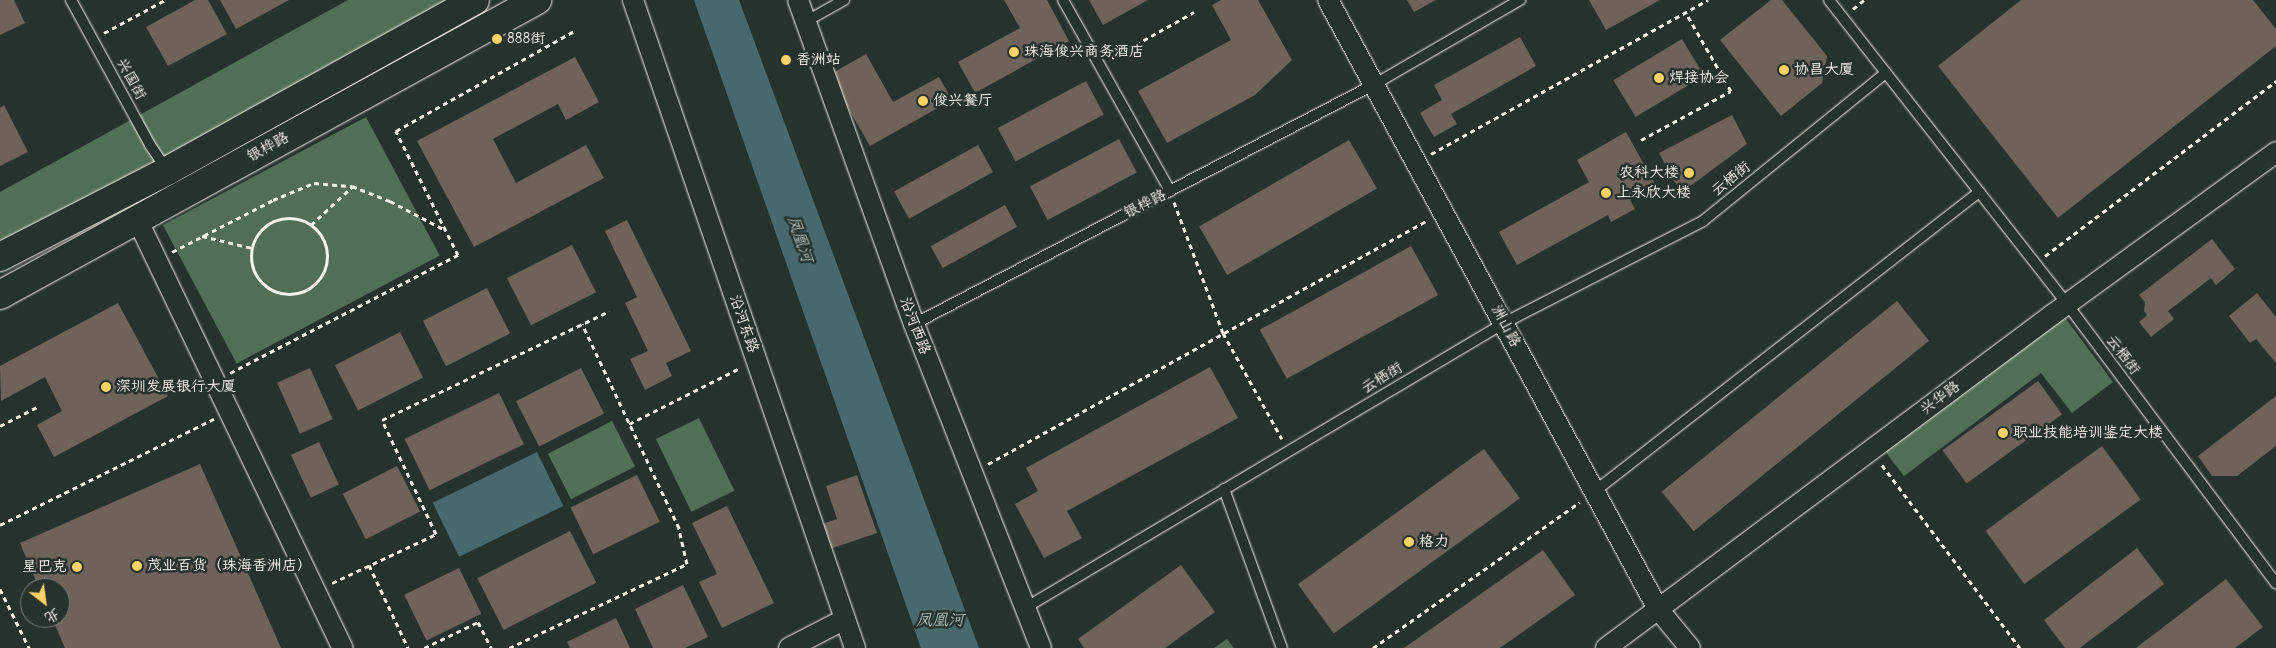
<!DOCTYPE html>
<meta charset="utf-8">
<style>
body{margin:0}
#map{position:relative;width:2276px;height:648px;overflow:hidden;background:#26332d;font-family:"Comic Neue","LXGW WenKai TC",sans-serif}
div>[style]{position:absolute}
.green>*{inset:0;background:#526e56;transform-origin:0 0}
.water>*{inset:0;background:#47696e;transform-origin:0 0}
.building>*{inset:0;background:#6e625a;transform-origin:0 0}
.path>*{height:3px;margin-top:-1.5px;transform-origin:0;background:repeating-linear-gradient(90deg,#f4f1e8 0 5px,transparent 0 9px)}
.path>.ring{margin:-1.5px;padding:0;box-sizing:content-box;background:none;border:3px solid #f4f1e8;border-radius:50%}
.roads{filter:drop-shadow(0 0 1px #f4f1e8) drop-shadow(0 0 1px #f4f1e8)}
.lane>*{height:10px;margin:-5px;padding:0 5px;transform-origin:5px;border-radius:5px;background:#26332d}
.street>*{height:20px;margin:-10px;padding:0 10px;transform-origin:10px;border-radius:10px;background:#26332d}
.secondary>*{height:28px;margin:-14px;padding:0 14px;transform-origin:14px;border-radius:14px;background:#26332d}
.dots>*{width:14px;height:14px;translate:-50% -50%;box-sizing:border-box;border:2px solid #26332d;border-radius:50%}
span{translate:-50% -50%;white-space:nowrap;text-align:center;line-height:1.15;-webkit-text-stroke:5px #26332d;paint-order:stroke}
.poi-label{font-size:15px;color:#f4f1e8}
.left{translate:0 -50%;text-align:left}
.right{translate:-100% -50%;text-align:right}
.street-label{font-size:15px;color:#f4f1e8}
.water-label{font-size:16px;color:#afbbb7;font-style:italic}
.north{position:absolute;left:20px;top:578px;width:50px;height:50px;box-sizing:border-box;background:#26332d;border:1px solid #787f78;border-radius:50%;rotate:150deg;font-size:14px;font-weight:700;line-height:20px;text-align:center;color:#f4f1e8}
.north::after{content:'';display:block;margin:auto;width:18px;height:22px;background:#ffd166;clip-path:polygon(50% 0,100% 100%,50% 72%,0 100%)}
</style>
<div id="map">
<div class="green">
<div style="clip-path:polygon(348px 0,470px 0,0 254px,0 192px)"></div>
<div style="left:366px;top:117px;width:157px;height:230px;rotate:62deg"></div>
<div style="clip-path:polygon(2063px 315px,2113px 382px,2072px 413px,2041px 373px,1904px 476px,1884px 450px)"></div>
<div style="left:699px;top:418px;width:81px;height:48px;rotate:64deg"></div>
<div style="left:612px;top:421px;width:51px;height:72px;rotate:63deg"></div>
<div style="clip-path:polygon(1227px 639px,1234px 648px,1214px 648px)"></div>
</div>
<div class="water">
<div style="clip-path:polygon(694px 0,739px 0,979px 648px,921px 648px)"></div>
<div style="left:537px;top:452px;width:60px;height:116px;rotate:64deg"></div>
</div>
<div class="building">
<div style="clip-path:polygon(0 0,14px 0,25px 23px,0 35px)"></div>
<div style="clip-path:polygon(195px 0,208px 0,227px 34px,168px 66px,146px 27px)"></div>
<div style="clip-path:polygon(220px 0,289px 0,236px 29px)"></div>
<div style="clip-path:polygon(1004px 0,1047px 0,1069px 41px,975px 93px,958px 62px,1020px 28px)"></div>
<div style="clip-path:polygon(1089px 0,1148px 0,1103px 25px)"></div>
<div style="clip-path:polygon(1221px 0,1258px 0,1292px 60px,1255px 95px,1167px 143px,1138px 91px,1231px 40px,1212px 5px)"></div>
<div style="clip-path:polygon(1407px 0,1436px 0,1414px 12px)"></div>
<div style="clip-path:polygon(1589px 0,1660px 0,1606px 30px)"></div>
<div style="clip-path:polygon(1771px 0,1782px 0,1827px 56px,1822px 83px,1781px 116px,1720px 40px)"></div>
<div style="clip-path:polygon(2021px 0,2253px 0,2276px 29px,2276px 46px,2058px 218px,1938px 66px)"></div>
<div style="clip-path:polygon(1520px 37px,1536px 66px,1451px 114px,1457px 124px,1434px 137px,1420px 113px,1442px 100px,1434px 85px)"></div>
<div style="left:1682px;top:39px;width:43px;height:80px;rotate:59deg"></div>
<div style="clip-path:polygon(866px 54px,893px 102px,939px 77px,952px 100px,870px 146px,829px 75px)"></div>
<div style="clip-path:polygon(575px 57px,599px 102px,566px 120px,558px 104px,493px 139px,516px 183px,586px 145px,604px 178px,474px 247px,417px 141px)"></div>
<div style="left:1086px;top:81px;width:38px;height:100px;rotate:62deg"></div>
<div style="clip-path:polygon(4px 105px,28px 152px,0 166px,0 108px)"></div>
<div style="clip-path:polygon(1732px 115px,1747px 144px,1681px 193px,1659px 153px)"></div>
<div style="clip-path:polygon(1626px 132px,1656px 186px,1630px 200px,1635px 209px,1611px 222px,1608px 215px,1517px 265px,1499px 232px,1589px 182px,1577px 160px)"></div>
<div style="left:1119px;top:139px;width:38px;height:101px;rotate:62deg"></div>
<div style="left:1349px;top:140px;width:56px;height:173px;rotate:60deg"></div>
<div style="left:978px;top:145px;width:31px;height:96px;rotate:61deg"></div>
<div style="left:1005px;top:205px;width:25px;height:85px;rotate:61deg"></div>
<div style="clip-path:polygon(627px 220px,691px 351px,666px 363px,672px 376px,645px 390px,630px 359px,648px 351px,625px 303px,637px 297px,605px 231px)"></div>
<div style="clip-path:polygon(2212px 239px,2235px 269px,2216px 285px,2211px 278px,2168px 311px,2174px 319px,2151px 337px,2139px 322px,2147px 315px,2144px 311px,2145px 302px,2139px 295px)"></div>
<div style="left:572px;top:245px;width:53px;height:73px;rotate:63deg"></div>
<div style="left:1411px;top:246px;width:56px;height:173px;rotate:61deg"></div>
<div style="left:487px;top:288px;width:51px;height:72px;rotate:63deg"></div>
<div style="clip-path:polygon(2257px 293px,2276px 317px,2276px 363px,2256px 339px,2250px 343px,2229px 316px)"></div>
<div style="left:1897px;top:301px;width:51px;height:303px;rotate:51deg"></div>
<div style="clip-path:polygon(118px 303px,168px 396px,54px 457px,37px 425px,62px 411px,45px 377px,1px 401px,0 366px)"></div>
<div style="left:400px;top:332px;width:51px;height:73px;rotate:63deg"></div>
<div style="clip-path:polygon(1210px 367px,1238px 418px,1067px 511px,1082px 538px,1044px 558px,1015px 504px,1038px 491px,1026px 468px)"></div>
<div style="left:310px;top:368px;width:56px;height:36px;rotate:66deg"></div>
<div style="left:581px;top:368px;width:51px;height:73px;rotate:63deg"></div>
<div style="left:2038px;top:381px;width:41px;height:118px;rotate:54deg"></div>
<div style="left:499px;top:393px;width:57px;height:105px;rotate:64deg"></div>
<div style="clip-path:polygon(2276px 396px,2276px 446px,2237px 476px,2212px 476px,2198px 456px)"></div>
<div style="left:319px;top:442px;width:47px;height:31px;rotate:65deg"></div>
<div style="left:2102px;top:446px;width:66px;height:144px;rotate:54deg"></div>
<div style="left:1484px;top:449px;width:61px;height:230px;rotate:54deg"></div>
<div style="clip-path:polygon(200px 464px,281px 648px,65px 648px,52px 618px,60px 618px,60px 588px,39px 588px,20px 543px)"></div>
<div style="left:397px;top:466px;width:51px;height:61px;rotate:63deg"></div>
<div style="left:637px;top:475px;width:52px;height:74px;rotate:64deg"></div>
<div style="clip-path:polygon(857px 475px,877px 533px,827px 550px,819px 525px,837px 519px,826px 486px)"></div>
<div style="clip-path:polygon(727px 506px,774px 603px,722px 628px,699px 582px,717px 574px,692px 523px)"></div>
<div style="left:570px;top:531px;width:58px;height:104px;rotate:63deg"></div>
<div style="clip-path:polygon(2137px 548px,2164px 584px,2080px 648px,2065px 648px,2044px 620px)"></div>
<div style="clip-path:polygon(1543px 550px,1575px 595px,1500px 648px,1404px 648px)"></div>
<div style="clip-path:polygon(1181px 565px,1215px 612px,1165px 648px,1084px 648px,1078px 639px)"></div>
<div style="left:459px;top:568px;width:51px;height:61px;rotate:64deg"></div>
<div style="clip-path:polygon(2226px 579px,2263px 627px,2235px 648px,2136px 648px)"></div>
<div style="clip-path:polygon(683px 585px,708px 637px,685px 648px,653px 648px,635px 609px)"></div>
<div style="clip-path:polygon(616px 618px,630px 648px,570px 648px,567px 642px)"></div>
</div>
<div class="path">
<div style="left:1853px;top:9px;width:14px;rotate:-39deg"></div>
<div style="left:104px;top:33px;width:69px;rotate:-28.4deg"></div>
<div style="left:1112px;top:58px;width:94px;rotate:-29.3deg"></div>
<div style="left:1641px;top:140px;width:102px;rotate:-28.6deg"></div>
<div style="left:1731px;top:91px;width:90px;rotate:-120deg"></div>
<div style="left:1431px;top:154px;width:317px;rotate:-29.1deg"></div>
<div style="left:1174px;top:202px;width:140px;rotate:69.5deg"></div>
<div style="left:1223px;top:333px;width:121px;rotate:60.9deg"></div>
<div class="ring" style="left:251px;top:218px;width:73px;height:73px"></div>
<div style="left:311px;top:225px;width:56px;rotate:-42.8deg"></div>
<div style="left:202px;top:236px;width:51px;rotate:13.5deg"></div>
<div style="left:172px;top:252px;width:114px;rotate:-27.2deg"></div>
<div style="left:273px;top:200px;width:44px;rotate:-22.5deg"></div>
<div style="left:314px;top:183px;width:38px;rotate:5deg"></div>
<div style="left:352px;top:186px;width:41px;rotate:21.5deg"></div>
<div style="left:390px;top:201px;width:62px;rotate:27.8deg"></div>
<div style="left:2045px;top:256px;width:290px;rotate:-37.1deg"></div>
<div style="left:230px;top:373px;width:257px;rotate:-27.4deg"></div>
<div style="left:458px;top:255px;width:139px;rotate:-116.6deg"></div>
<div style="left:396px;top:131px;width:204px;rotate:-29.3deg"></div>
<div style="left:629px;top:424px;width:124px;rotate:-26.8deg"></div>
<div style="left:0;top:426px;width:42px;rotate:-27.2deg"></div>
<div style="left:988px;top:464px;width:501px;rotate:-29.02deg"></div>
<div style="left:1882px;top:465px;width:229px;rotate:53deg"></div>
<div style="left:0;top:525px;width:239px;rotate:-26.4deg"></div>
<div style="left:369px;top:565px;width:92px;rotate:64.8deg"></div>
<div style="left:332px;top:583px;width:115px;rotate:-25.2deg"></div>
<div style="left:436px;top:534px;width:126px;rotate:-115.3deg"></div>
<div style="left:382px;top:420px;width:252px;rotate:-25.6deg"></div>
<div style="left:0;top:589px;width:66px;rotate:63.8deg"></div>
<div style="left:424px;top:648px;width:60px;rotate:-25.7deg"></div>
<div style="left:478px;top:622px;width:29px;rotate:63deg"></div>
<div style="left:509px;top:648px;width:197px;rotate:-25.3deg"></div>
<div style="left:687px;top:564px;width:37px;rotate:-103deg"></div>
<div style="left:679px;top:528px;width:226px;rotate:-115.4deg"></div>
<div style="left:1373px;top:648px;width:253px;rotate:-35.2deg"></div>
</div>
<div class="roads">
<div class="lane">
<div style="left:71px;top:0;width:165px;rotate:61.4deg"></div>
<div style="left:150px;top:145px;width:30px;rotate:56deg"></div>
<div style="left:1063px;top:0;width:219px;rotate:60.7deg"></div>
<div style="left:1829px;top:0;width:93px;rotate:52deg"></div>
<div style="left:805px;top:22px;width:45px;rotate:-29.4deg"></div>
<div style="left:914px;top:324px;width:520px;rotate:-27.5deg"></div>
<div style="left:1375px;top:84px;width:168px;rotate:-30.1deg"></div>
<div style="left:1224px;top:489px;width:169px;rotate:70deg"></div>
<div style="left:1595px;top:491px;width:487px;rotate:-37.9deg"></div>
<div style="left:1025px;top:608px;width:560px;rotate:-30.74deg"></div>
<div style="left:1506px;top:322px;width:221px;rotate:-27.1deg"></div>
<div style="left:1703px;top:221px;width:235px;rotate:-39deg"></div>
<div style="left:1886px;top:73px;width:293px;rotate:51.9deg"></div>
<div style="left:2067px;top:304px;width:349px;rotate:53.2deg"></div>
</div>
<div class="street">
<div style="left:633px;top:0;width:685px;rotate:71.09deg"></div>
<div style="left:798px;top:0;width:344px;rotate:70.3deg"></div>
<div style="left:914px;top:324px;width:348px;rotate:68.6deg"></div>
<div style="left:1328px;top:0;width:693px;rotate:61.55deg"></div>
<div style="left:1658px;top:609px;width:50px;rotate:50.6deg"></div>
<div style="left:137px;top:219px;width:476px;rotate:64.4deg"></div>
<div style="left:789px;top:648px;width:63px;rotate:-27.4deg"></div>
<div style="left:1606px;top:648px;width:557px;rotate:-36.75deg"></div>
<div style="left:2052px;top:315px;width:277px;rotate:-36deg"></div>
</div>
<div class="secondary">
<div style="left:0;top:257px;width:188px;rotate:-27.2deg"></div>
<div style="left:167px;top:171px;width:352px;rotate:-29deg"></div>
<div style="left:0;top:295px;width:613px;rotate:-28.78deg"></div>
</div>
</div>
<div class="dots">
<div style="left:497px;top:39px;background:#ffd166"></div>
<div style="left:1014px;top:52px;background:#ffd166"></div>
<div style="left:786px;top:60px;background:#ffd166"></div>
<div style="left:1784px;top:70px;background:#ffd166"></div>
<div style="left:1659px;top:78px;background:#ffd166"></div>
<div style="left:923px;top:101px;background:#ffd166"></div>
<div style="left:1689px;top:173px;background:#ffd166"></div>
<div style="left:1606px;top:193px;background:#ffd166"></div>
<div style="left:106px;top:387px;background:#ffd166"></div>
<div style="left:2003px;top:433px;background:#ffd166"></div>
<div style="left:1409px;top:542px;background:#ffd166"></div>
<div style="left:137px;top:566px;background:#ffd166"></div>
<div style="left:77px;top:567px;background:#ffd166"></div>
</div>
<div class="poi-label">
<span class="left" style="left:507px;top:39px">888街</span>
<span class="left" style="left:1024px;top:52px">珠海俊兴商务酒店</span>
<span class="left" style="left:796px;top:60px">香洲站</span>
<span class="left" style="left:1794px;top:70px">协昌大厦</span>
<span class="left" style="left:1669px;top:78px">焊接协会</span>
<span class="left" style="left:933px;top:101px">俊兴餐厅</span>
<span class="right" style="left:1679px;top:173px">农科大楼</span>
<span class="left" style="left:1616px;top:193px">上永欣大楼</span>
<span class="left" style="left:116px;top:387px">深圳发展银行大厦</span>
<span class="left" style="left:2013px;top:433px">职业技能培训鉴定大楼</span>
<span class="left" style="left:1419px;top:542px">格力</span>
<span class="left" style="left:147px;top:566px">茂业百货（珠海香洲店）</span>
<span class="right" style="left:67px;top:567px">星巴克</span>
</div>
<div class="street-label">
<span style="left:131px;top:79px;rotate:61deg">兴国街</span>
<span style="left:268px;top:147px;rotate:-29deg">银桦路</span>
<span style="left:1731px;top:179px;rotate:-39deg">云栖街</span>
<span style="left:1145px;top:204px;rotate:-27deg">银桦路</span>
<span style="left:744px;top:324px;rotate:71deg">沿河东路</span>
<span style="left:915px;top:326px;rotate:69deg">沿河西路</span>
<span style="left:1506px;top:326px;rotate:62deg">洲山路</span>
<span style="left:2123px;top:355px;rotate:53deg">云栖街</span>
<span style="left:1382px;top:378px;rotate:-31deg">云栖街</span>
<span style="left:1940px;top:398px;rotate:-37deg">兴华路</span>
</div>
<div class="water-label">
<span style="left:800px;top:239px;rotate:71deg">凤凰河</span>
<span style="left:940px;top:620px">凤凰河</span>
</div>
<div class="north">北</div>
</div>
